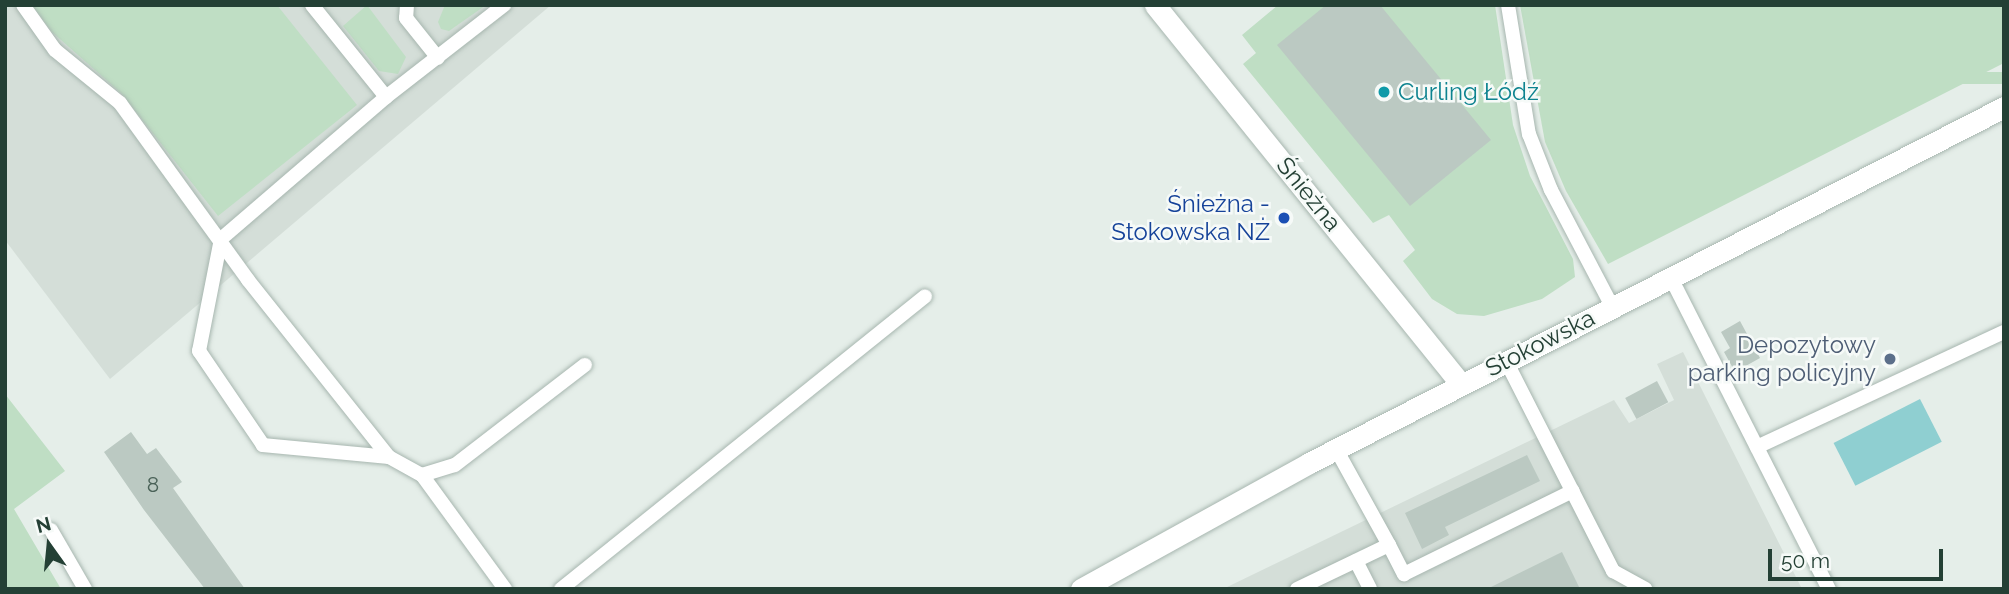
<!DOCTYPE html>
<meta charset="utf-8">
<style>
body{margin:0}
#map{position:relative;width:2009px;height:594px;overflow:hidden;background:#e5eee9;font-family:Raleway,sans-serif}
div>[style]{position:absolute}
.built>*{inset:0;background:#d4ded8}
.green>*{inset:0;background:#bfdec4;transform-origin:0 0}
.water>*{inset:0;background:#8fcfd1;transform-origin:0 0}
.building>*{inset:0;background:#bbc9c2;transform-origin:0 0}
.roads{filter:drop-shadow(0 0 2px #a7b6af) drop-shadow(0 0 2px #a7b6af)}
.service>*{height:14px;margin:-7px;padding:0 7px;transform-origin:7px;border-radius:7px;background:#fff}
.minor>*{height:21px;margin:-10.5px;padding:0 10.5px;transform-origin:10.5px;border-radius:10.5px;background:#fff}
.dots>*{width:19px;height:19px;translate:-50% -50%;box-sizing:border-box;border:4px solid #f6faf8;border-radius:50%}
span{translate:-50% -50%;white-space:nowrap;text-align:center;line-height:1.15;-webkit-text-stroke:5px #f6faf8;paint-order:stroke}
.number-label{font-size:21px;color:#4a6258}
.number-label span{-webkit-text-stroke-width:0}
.culture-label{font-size:24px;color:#0d838f}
.left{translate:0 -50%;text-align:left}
.street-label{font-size:24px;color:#244035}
.transit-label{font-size:24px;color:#164399}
.right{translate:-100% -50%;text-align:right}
.service-label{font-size:24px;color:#4e5e75}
.frame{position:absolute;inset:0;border:7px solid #244035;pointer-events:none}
.north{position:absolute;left:14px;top:510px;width:70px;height:70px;-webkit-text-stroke:5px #f6faf8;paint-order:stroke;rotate:345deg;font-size:19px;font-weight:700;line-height:28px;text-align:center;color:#244035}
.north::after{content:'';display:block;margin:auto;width:24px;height:32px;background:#244035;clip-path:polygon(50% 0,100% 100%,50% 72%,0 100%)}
.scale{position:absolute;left:1768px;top:549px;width:175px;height:32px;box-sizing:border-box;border:4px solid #244035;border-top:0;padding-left:9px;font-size:21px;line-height:24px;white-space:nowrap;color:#244035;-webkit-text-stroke:5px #f6faf8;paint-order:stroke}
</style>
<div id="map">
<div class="built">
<div style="clip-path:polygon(5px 5px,551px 5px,110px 379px,5px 240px)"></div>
<div style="clip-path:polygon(1683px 352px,1802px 589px,1223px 589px,1614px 400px,1629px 423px,1674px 400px,1657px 364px)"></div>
</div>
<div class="green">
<div style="clip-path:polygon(32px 5px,277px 5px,357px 105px,218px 216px,122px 94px,52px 32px)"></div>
<div style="clip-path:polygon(367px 5px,406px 57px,398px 74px,379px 71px,343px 26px)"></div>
<div style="clip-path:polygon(445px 5px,486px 5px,449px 31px,441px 29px,438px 22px)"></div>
<div style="clip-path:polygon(1278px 5px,1495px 5px,1513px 125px,1530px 176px,1573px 259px,1575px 277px,1542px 299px,1484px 316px,1457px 314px,1432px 299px,1403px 261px,1415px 250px,1389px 215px,1373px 223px,1243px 64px,1256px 53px,1242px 35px)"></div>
<div style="clip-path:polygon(1520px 5px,2004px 5px,2004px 63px,1608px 264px,1566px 191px,1545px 142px)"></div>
<div style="left:2004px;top:72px;width:12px;height:433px;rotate:90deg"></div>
<div style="clip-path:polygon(5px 394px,65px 471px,14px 509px,61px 589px,5px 589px)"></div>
</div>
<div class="water">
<div style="left:1920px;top:399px;width:48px;height:97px;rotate:63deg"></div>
</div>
<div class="building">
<div style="clip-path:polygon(1326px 5px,1380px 5px,1491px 140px,1410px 206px,1277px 45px)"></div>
<div style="clip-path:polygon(1740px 321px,1760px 358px,1735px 372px,1724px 352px,1730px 348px,1721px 332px)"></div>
<div style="left:1657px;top:381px;width:24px;height:36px;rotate:62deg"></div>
<div style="clip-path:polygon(131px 432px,147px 454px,156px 448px,182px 482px,173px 488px,245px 589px,205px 589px,144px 510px,104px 452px)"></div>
<div style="clip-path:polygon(1527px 455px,1540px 481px,1445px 527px,1449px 535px,1422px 549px,1405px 513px)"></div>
<div style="clip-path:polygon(1562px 552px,1580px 589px,1487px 589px)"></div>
</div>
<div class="roads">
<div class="service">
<div style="left:23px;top:5px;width:55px;rotate:54.6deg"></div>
<div style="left:55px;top:50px;width:84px;rotate:39.2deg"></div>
<div style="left:120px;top:103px;width:218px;rotate:54.1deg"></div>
<div style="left:248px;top:280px;width:226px;rotate:51.5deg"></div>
<div style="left:389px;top:457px;width:38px;rotate:29deg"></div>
<div style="left:422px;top:475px;width:34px;rotate:-17deg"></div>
<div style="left:455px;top:465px;width:164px;rotate:-37.6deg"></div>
<div style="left:312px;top:5px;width:118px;rotate:51.2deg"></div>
<div style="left:407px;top:5px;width:13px;rotate:94deg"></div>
<div style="left:406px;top:18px;width:51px;rotate:51.3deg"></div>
<div style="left:1508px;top:5px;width:131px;rotate:80.8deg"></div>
<div style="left:1529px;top:134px;width:60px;rotate:68.6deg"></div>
<div style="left:1551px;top:190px;width:131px;rotate:62.3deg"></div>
<div style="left:1670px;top:276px;width:351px;rotate:63.1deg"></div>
<div style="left:1506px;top:361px;width:236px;rotate:63deg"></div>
<div style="left:1613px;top:571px;width:37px;rotate:29deg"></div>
<div style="left:1757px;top:447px;width:272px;rotate:-25deg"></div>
<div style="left:389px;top:457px;width:127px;rotate:-174.6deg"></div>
<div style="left:263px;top:445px;width:114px;rotate:-124.2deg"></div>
<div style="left:199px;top:351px;width:114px;rotate:-78.9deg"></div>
<div style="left:221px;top:239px;width:218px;rotate:-40.7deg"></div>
<div style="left:386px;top:97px;width:150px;rotate:-37.9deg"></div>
<div style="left:422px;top:475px;width:141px;rotate:53.9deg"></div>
<div style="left:51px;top:530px;width:68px;rotate:60deg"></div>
<div style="left:1389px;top:545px;width:33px;rotate:63deg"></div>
<div style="left:1404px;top:574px;width:188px;rotate:-26.2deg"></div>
<div style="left:1356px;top:561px;width:31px;rotate:63deg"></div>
<div style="left:561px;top:589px;width:467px;rotate:-38.8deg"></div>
<div style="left:1297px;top:589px;width:102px;rotate:-25.6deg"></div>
<div style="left:1389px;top:545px;width:110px;rotate:-118.9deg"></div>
</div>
<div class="minor">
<div style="left:1155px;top:5px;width:487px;rotate:51.1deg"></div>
<div style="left:1081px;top:589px;width:260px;rotate:-28.9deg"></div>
<div style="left:1309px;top:463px;width:781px;rotate:-27.12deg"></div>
</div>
</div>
<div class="dots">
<div style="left:1384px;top:92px;background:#0f9aa8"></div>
<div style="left:1284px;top:218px;background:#1a4fb4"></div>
<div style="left:1890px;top:359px;background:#5c6f8a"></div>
</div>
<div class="number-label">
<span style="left:153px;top:485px">8</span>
</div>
<div class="culture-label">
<span class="left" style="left:1398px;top:92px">Curling Łódź</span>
</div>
<div class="street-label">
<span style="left:1309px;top:194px;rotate:51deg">Śnieżna</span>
<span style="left:1540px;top:343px;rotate:-27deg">Stokowska</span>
</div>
<div class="transit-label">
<span class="right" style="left:1270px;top:218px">Śnieżna -<br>Stokowska NŻ</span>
</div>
<div class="service-label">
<span class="right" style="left:1876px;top:359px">Depozytowy<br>parking policyjny</span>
</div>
<div class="frame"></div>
<div class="north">N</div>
<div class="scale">50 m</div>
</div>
